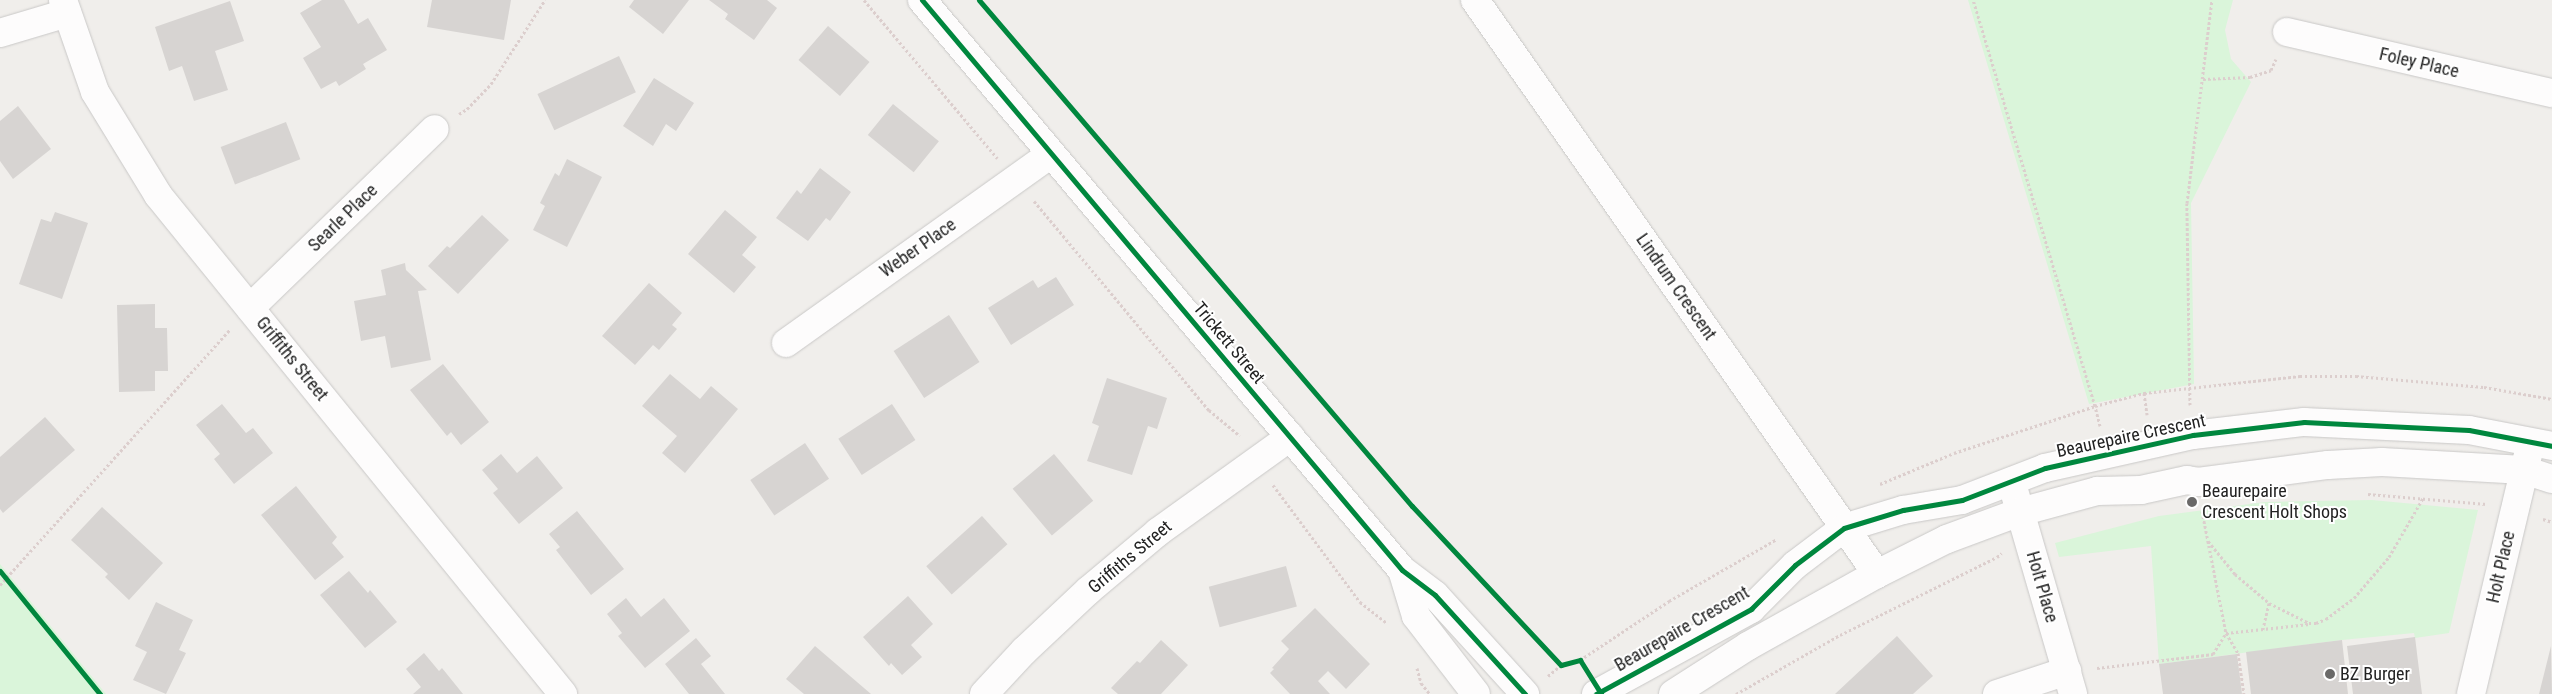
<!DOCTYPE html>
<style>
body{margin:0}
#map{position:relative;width:2552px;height:694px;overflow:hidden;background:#f0eeeb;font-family:"Roboto Condensed",sans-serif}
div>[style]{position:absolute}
.park>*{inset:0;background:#daf5da}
.building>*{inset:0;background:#d7d4d2;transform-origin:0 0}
.path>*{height:3px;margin-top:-1.5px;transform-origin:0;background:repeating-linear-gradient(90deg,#dccecd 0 2.5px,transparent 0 5px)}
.roads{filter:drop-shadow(0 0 1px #c9c8c7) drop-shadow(0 0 1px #c9c8c7)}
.minor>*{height:28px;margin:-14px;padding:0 14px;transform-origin:14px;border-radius:14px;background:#fdfcfc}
.cycleway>*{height:5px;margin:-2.5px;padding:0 2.5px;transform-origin:2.5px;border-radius:2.5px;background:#00873e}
.dots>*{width:14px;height:14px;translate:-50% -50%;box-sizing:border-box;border:2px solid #fff;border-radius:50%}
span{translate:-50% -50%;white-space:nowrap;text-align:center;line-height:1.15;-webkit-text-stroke:4px #fff;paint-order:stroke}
.street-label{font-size:18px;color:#222}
.poi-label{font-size:18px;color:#222}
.left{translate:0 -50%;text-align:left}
</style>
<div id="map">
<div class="park">
<div style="clip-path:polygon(1968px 0,2233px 0,2225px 30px,2231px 59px,2251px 82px,2191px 203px,2194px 384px,2089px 404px)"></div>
<div style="clip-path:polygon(2372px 500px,2478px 510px,2449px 633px,2415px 638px,2414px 633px,2342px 640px,2159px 664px,2151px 546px,2059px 557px,2055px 543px,2159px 516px,2265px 502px)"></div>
<div style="clip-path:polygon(0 564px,14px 581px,106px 694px,0 694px)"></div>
</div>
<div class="building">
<div style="clip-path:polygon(322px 0,344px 0,358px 24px,368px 18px,387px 50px,363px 64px,366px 69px,339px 86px,336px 81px,321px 89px,303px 58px,321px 47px,300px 13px)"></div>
<div style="clip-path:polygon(432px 0,511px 0,504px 40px,427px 27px)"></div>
<div style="clip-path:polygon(634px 0,689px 0,663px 34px,629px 7px)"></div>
<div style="clip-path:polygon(709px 0,767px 0,777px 8px,754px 40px,725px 19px,728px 14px)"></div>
<div style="clip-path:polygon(230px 1px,244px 41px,215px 51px,228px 90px,194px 101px,182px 66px,169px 71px,155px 27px)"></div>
<div style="left:828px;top:26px;width:55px;height:45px;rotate:41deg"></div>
<div style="left:619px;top:56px;width:40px;height:90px;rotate:65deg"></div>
<div style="clip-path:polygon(654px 78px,694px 103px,676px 131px,666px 124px,653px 146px,623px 126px)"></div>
<div style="left:893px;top:104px;width:59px;height:40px;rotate:39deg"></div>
<div style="clip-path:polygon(18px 106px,51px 149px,13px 179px,0 161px,0 121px)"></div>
<div style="left:286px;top:122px;width:40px;height:70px;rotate:69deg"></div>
<div style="clip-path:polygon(567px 159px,602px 177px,567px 247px,533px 230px,545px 206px,540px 203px,555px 173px,559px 176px)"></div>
<div style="clip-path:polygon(820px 168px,851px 192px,830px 221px,826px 218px,808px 241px,776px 218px,797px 190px,801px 194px)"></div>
<div style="clip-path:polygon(725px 210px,757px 237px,742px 255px,756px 267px,734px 293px,688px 254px)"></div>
<div style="clip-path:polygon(55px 212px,88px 223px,62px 299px,19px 284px,41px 219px,51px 222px)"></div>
<div style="clip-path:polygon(482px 215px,509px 240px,458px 294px,428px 266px,447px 246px,450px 248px)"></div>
<div style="clip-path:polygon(405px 263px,406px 270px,427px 290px,418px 291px,431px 360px,391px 368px,385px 336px,361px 341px,354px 301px,386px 295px,381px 270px)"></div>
<div style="clip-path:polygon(1056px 277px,1074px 305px,1011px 345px,988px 308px,1033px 280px,1038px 288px)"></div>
<div style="clip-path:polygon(649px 283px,682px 313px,672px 325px,677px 329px,659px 350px,653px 345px,635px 365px,602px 336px)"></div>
<div style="clip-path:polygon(155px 304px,155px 328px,167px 328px,168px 371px,155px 371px,155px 391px,119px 392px,117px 305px)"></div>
<div style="left:949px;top:315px;width:56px;height:66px;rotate:57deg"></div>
<div style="clip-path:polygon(443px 364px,489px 422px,461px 445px,451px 432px,447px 436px,410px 390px)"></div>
<div style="clip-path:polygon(670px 374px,700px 399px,711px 386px,738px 409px,685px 473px,662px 453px,677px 436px,642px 406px)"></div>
<div style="clip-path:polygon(1107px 378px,1167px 398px,1157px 429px,1148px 426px,1132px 475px,1087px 461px,1099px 426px,1092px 423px)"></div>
<div style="clip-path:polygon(222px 404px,246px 433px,253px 428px,273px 453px,234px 484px,214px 459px,220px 454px,196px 425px)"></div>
<div style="left:892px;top:404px;width:43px;height:64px;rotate:57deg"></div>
<div style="clip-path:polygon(45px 417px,75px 450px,3px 513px,0 509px,0 457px)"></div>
<div style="left:805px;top:443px;width:43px;height:66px;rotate:56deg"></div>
<div style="clip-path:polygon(501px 454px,517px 473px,537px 456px,563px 488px,519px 524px,493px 493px,498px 489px,482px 470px)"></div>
<div style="left:1054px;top:454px;width:61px;height:54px;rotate:50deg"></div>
<div style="clip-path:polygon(296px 486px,337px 537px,332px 543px,344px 557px,315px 580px,261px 515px)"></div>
<div style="clip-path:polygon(102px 507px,163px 563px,129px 600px,105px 577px,108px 574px,71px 540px)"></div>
<div style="clip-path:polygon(577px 511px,624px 569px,591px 595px,556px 550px,560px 547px,549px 534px)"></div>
<div style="left:982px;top:516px;width:38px;height:75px;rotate:48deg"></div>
<div style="left:1286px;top:566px;width:42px;height:80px;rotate:75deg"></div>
<div style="clip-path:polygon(349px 571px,368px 593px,370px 590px,397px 622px,365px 648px,320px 595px)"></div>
<div style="clip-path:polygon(908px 596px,933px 624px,911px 645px,922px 657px,902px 675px,891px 663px,889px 666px,863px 637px)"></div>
<div style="clip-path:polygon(626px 598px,641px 617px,664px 598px,690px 631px,645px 668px,618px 636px,622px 633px,607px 614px)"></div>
<div style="clip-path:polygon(156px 602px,193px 620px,179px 650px,186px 653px,166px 694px,133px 680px,147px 652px,135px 646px)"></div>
<div style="clip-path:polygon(1315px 608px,1370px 664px,1346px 689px,1328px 671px,1318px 681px,1330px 694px,1290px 694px,1270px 673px,1274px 669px,1272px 668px,1289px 649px,1281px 641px)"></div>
<div style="clip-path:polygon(1897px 636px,1933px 676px,1913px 694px,1835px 694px)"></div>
<div style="clip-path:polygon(2415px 637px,2422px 694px,2353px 694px,2347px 646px)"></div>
<div style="clip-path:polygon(696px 638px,711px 656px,701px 664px,725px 694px,689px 694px,665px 664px)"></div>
<div style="clip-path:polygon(1161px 640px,1188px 665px,1161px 694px,1118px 694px,1111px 688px,1137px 661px,1140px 663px)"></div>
<div style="clip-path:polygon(2342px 640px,2348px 694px,2251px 694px,2246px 652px)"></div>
<div style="clip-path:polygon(815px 646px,871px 694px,804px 694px,786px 679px)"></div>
<div style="clip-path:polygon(2551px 646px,2552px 694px,2539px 694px)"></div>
<div style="clip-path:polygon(424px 653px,439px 671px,442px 668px,463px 694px,413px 694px,421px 687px,406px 669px)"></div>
<div style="clip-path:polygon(2237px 654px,2242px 694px,2163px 694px,2159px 664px)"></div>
</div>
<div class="path">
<div style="left:864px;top:0;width:207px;rotate:49.9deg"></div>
<div style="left:2203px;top:79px;width:47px;rotate:-2.4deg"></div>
<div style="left:2250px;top:77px;width:22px;rotate:-18deg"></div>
<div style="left:2271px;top:70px;width:12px;rotate:-66deg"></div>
<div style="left:459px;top:114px;width:9px;rotate:-32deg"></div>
<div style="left:467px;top:109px;width:35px;rotate:-46deg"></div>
<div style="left:491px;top:84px;width:100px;rotate:-57.3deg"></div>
<div style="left:1034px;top:201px;width:273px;rotate:50.1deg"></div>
<div style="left:1209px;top:410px;width:40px;rotate:40deg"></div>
<div style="left:2144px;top:393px;width:157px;rotate:-6.2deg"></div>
<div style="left:2300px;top:376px;width:56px"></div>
<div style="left:2356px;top:376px;width:128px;rotate:4.9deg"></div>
<div style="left:2484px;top:387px;width:69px;rotate:10deg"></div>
<div style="left:2190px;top:405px;width:202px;rotate:-90.9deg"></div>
<div style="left:2187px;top:203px;width:205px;rotate:-83deg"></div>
<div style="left:2100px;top:426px;width:21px;rotate:-104deg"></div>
<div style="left:2095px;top:406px;width:51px;rotate:-14.9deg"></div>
<div style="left:2144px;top:393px;width:22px;rotate:82deg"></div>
<div style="left:1880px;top:484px;width:80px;rotate:-22.7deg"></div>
<div style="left:1954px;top:453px;width:149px;rotate:-18.4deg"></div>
<div style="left:2095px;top:406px;width:424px;rotate:-106.7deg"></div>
<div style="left:1273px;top:485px;width:146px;rotate:53.4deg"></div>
<div style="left:1360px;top:602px;width:33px;rotate:38deg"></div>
<div style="left:2368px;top:494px;width:119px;rotate:4.8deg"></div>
<div style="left:2202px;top:511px;width:124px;rotate:78.9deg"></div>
<div style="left:2226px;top:633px;width:23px;rotate:59deg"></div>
<div style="left:2238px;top:653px;width:41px;rotate:81.7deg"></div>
<div style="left:2543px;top:519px;width:9px;rotate:18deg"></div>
<div style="left:2208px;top:541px;width:43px;rotate:50.7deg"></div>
<div style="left:2235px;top:574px;width:45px;rotate:40.5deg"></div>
<div style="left:2269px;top:603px;width:28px;rotate:103deg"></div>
<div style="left:0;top:585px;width:343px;rotate:-48deg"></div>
<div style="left:2269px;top:603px;width:45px;rotate:26.6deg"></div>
<div style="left:2309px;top:623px;width:7px"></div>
<div style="left:2316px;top:623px;width:11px;rotate:-22deg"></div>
<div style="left:2326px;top:619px;width:35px;rotate:-37deg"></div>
<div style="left:2354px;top:598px;width:54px;rotate:-49.5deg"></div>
<div style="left:2389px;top:557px;width:68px;rotate:-60deg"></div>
<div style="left:2226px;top:633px;width:84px;rotate:-6.1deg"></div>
<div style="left:1580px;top:660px;width:107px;rotate:-33.5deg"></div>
<div style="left:1669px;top:601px;width:125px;rotate:-29.9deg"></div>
<div style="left:1417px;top:668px;width:16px;rotate:75deg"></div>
<div style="left:1421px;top:683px;width:14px;rotate:51deg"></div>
<div style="left:2097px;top:668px;width:117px;rotate:-6.9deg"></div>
<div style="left:2213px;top:654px;width:25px;rotate:-58deg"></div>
<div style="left:1548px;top:676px;width:17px;rotate:-40deg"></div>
<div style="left:1736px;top:694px;width:120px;rotate:-29.6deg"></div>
<div style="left:1840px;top:635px;width:175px;rotate:-26.4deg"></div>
<div style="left:1997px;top:557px;width:6px;rotate:-39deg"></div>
</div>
<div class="roads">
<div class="minor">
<div style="left:63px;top:0;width:97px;rotate:70.8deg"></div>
<div style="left:95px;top:92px;width:121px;rotate:58.5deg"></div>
<div style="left:158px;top:195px;width:643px;rotate:50.94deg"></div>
<div style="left:922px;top:0;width:745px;rotate:49.9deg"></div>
<div style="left:1402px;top:570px;width:41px;rotate:37.1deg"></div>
<div style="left:1435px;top:595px;width:134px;rotate:47.7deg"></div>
<div style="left:1475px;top:0;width:701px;rotate:54.99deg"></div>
<div style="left:2287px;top:32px;width:272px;rotate:13deg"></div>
<div style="left:0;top:33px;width:70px;rotate:-16.6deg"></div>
<div style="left:250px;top:308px;width:257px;rotate:-44.1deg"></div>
<div style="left:786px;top:343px;width:325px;rotate:-35.5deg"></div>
<div style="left:2015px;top:494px;width:208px;rotate:73.8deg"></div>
<div style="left:1402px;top:570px;width:48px;rotate:73.1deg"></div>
<div style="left:1416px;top:616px;width:98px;rotate:52.4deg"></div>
<div style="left:984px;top:694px;width:59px;rotate:-47.1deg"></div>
<div style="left:1024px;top:651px;width:89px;rotate:-43.2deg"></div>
<div style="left:1089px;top:590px;width:90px;rotate:-40deg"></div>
<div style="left:1158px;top:532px;width:163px;rotate:-35.7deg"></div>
<div style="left:1596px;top:694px;width:177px;rotate:-28.7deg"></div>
<div style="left:1751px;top:609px;width:62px;rotate:-45deg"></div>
<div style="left:1795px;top:565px;width:61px;rotate:-37.1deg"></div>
<div style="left:1844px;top:528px;width:62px;rotate:-17deg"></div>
<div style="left:1903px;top:510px;width:60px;rotate:-9.6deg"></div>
<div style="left:1962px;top:500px;width:89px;rotate:-21.1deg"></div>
<div style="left:2045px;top:468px;width:152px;rotate:-12.6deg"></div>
<div style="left:2193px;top:435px;width:112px;rotate:-6.7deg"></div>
<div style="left:2304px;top:422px;width:165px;rotate:2.8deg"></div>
<div style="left:2469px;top:430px;width:85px;rotate:10.9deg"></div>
<div style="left:1673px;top:694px;width:89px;rotate:-32.6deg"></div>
<div style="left:1748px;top:646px;width:148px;rotate:-29.2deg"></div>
<div style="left:1877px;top:574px;width:78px;rotate:-26.6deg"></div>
<div style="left:1947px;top:539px;width:78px;rotate:-20.3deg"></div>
<div style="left:2020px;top:512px;width:80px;rotate:-15.3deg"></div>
<div style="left:2097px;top:491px;width:44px;rotate:-1.3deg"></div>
<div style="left:2141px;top:490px;width:47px;rotate:-12.3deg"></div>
<div style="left:2187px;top:480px;width:11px;rotate:10deg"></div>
<div style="left:2198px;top:482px;width:131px;rotate:-7.5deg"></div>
<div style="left:2328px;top:465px;width:54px;rotate:-3.2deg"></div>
<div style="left:2382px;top:462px;width:142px;rotate:3.2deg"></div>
<div style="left:2524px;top:470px;width:29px;rotate:18deg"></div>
<div style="left:1997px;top:694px;width:74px;rotate:-18.2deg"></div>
<div style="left:2471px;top:694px;width:247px;rotate:-76.6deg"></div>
</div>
</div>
<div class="cycleway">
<div style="left:922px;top:0;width:745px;rotate:49.9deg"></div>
<div style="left:1402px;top:570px;width:41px;rotate:37.1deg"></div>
<div style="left:1435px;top:595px;width:134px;rotate:47.7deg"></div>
<div style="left:979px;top:0;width:666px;rotate:49.45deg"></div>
<div style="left:1412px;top:506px;width:218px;rotate:46.9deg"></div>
<div style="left:1561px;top:665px;width:20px;rotate:-15deg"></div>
<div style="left:1580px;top:660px;width:40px;rotate:58deg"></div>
<div style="left:0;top:571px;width:159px;rotate:50.9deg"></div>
<div style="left:1596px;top:694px;width:177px;rotate:-28.7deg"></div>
<div style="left:1751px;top:609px;width:62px;rotate:-45deg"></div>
<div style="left:1795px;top:565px;width:61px;rotate:-37.1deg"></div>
<div style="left:1844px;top:528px;width:62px;rotate:-17deg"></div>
<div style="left:1903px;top:510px;width:60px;rotate:-9.6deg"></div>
<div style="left:1962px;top:500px;width:89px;rotate:-21.1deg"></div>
<div style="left:2045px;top:468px;width:152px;rotate:-12.6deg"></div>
<div style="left:2193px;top:435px;width:112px;rotate:-6.7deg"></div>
<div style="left:2304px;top:422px;width:165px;rotate:2.8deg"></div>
<div style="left:2469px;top:430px;width:85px;rotate:10.9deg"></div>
</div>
<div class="dots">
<div style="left:2192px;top:502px;background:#6a6968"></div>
<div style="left:2330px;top:674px;background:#6a6968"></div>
</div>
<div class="street-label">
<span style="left:2419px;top:63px;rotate:13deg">Foley Place</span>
<span style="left:343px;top:218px;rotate:-44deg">Searle Place</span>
<span style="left:918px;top:248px;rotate:-35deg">Weber Place</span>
<span style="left:1676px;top:287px;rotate:55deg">Lindrum Crescent</span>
<span style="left:1229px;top:343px;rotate:50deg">Trickett Street</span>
<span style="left:292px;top:359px;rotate:51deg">Griffiths Street</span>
<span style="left:2131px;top:436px;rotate:-12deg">Beaurepaire Crescent</span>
<span style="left:1130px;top:557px;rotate:-40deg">Griffiths Street</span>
<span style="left:2501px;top:567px;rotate:-77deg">Holt Place</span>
<span style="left:2042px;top:587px;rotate:74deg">Holt Place</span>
<span style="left:1682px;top:629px;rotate:-30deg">Beaurepaire Crescent</span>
</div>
<div class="poi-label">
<span class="left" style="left:2202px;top:502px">Beaurepaire<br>Crescent Holt Shops</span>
<span class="left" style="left:2340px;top:674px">BZ Burger</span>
</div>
</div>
